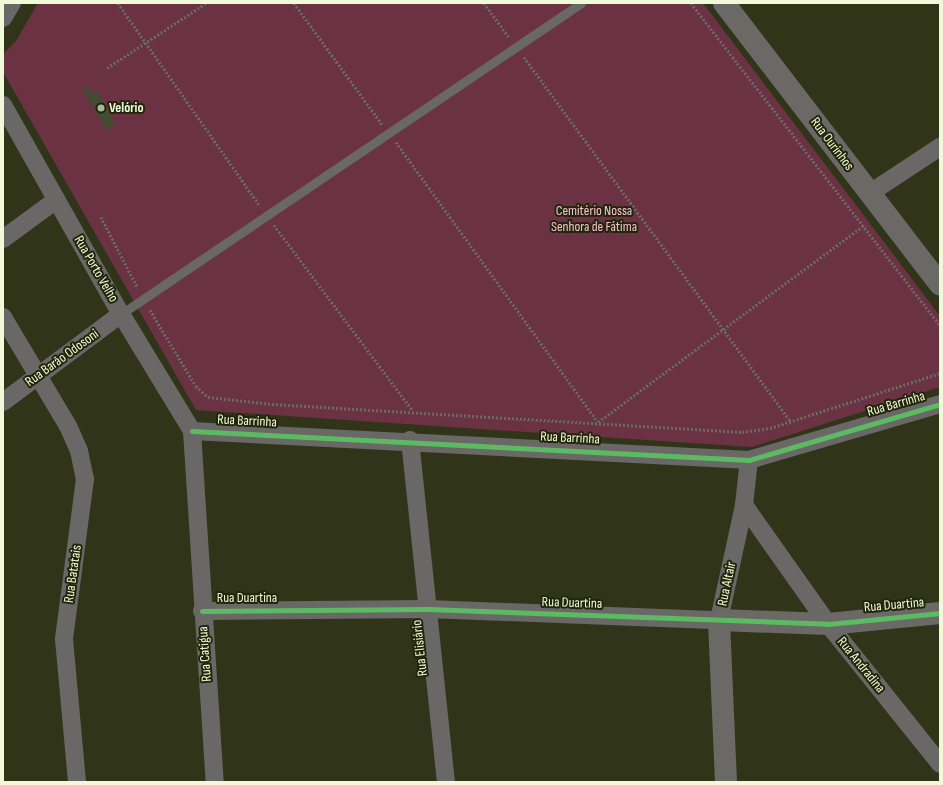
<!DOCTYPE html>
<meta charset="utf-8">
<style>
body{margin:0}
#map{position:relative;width:943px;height:785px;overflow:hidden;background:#30351a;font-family:"Sofia Sans Condensed",sans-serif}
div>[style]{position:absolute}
.green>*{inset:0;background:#6b3244}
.building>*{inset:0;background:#454a32}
.path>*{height:2.5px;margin-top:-1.25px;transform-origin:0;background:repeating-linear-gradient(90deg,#696b61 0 2px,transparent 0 4px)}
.lane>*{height:9px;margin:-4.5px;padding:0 4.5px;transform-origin:4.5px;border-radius:4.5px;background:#696866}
.street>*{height:18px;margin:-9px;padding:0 9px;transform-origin:9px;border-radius:9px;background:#696866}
.secondary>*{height:22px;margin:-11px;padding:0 11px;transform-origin:11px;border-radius:11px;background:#6a6966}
.cycleway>*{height:5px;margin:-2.5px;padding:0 2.5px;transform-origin:2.5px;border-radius:2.5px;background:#5cba63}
.dots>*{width:11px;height:11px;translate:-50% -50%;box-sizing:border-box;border:2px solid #21260b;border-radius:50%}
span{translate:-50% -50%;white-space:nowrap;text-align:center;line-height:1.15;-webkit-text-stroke:4px #21260b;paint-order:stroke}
.poi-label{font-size:14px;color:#f1fad8;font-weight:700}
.left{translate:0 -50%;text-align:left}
.street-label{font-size:14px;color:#f1fad8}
.park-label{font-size:14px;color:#f8c0d0}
.frame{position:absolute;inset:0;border:4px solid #f1fad8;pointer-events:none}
</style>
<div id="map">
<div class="green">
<div style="clip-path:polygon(38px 3px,703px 3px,940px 316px,940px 387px,752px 447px,196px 410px,3px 72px,3px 54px,16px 41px)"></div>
</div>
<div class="building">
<div style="clip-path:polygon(89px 87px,92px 94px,97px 90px,115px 123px,106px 130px,83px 89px)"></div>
</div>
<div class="path">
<div style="left:118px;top:3px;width:248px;rotate:55deg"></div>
<div style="left:294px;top:3px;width:150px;rotate:54deg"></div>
<div style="left:484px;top:3px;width:42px;rotate:53.7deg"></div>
<div style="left:691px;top:3px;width:407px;rotate:52.3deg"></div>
<div style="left:524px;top:57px;width:451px;rotate:53.8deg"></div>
<div style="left:107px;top:68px;width:118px;rotate:-33.3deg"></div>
<div style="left:396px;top:142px;width:345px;rotate:54.2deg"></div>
<div style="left:598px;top:422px;width:330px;rotate:-36.5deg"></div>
<div style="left:101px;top:217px;width:80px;rotate:62.5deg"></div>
<div style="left:274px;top:225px;width:232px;rotate:53.2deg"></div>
<div style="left:150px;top:310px;width:89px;rotate:58.8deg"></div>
<div style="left:196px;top:386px;width:16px;rotate:43deg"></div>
<div style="left:208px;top:397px;width:64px;rotate:6.2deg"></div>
<div style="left:272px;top:404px;width:471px;rotate:3.4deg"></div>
<div style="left:742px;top:432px;width:28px;rotate:-8deg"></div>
<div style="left:770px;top:428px;width:179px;rotate:-17.9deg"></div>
</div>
<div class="lane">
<div style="left:121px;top:314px;width:555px;rotate:-34.06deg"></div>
</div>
<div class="street">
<div style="left:3px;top:18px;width:17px;rotate:-59deg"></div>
<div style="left:3px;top:105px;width:240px;rotate:60.6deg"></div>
<div style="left:121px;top:314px;width:137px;rotate:58.7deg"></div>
<div style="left:192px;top:431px;width:352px;rotate:86.3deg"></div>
<div style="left:870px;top:193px;width:84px;rotate:-33.3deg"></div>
<div style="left:3px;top:239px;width:66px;rotate:-36.3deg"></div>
<div style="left:3px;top:317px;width:127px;rotate:59.2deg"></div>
<div style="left:68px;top:426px;width:27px;rotate:66deg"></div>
<div style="left:79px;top:451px;width:29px;rotate:78deg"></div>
<div style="left:85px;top:479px;width:161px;rotate:97.5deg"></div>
<div style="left:64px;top:639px;width:144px;rotate:84.8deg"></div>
<div style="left:3px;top:402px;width:147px;rotate:-36.7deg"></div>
<div style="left:192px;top:431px;width:558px;rotate:2.98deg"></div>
<div style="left:749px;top:460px;width:199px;rotate:-16.3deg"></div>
<div style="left:410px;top:440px;width:344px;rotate:84deg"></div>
<div style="left:744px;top:505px;width:146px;rotate:54.8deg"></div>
<div style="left:828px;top:624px;width:179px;rotate:51.3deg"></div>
<div style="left:202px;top:611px;width:226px;rotate:-0.5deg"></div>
<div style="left:428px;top:609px;width:291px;rotate:2.2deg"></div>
<div style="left:719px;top:620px;width:118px;rotate:-77.7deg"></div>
<div style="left:744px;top:505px;width:45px;rotate:-83.7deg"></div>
</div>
<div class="secondary">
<div style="left:724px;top:3px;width:355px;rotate:52.5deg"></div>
<div style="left:726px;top:782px;width:162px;rotate:-92.5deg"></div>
<div style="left:719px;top:620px;width:109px;rotate:2.1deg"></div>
<div style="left:828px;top:624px;width:113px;rotate:-5.6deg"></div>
</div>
<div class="cycleway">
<div style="left:192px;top:431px;width:558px;rotate:2.98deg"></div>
<div style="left:749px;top:460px;width:199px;rotate:-16.3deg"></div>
<div style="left:202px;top:611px;width:226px;rotate:-0.5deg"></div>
<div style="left:428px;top:609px;width:400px;rotate:2.1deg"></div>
<div style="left:828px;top:624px;width:113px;rotate:-5.6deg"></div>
</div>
<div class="dots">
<div style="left:101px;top:108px;background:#adb596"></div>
</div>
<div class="poi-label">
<span class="left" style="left:109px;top:108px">Velório</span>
</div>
<div class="street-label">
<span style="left:832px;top:144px;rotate:53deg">Rua Ourinhos</span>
<span style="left:96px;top:269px;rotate:60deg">Rua Porto Velho</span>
<span style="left:62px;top:358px;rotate:-36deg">Rua Barão Odosoni</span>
<span style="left:896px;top:404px;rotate:-16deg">Rua Barrinha</span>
<span style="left:247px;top:421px;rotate:3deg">Rua Barrinha</span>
<span style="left:570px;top:438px;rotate:3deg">Rua Barrinha</span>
<span style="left:73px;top:574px;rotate:-82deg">Rua Batatais</span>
<span style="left:727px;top:584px;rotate:-78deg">Rua Altair</span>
<span style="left:247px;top:598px">Rua Duartina</span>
<span style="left:572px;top:603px;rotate:2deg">Rua Duartina</span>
<span style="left:894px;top:605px;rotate:-5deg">Rua Duartina</span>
<span style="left:420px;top:648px;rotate:-96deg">Rua Elisiário</span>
<span style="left:205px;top:654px;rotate:-94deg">Rua Catigua</span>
<span style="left:861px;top:665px;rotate:51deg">Rua Andradina</span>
</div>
<div class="park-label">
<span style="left:594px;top:219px">Cemitério Nossa<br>Senhora de Fátima</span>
</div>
<div class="frame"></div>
</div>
